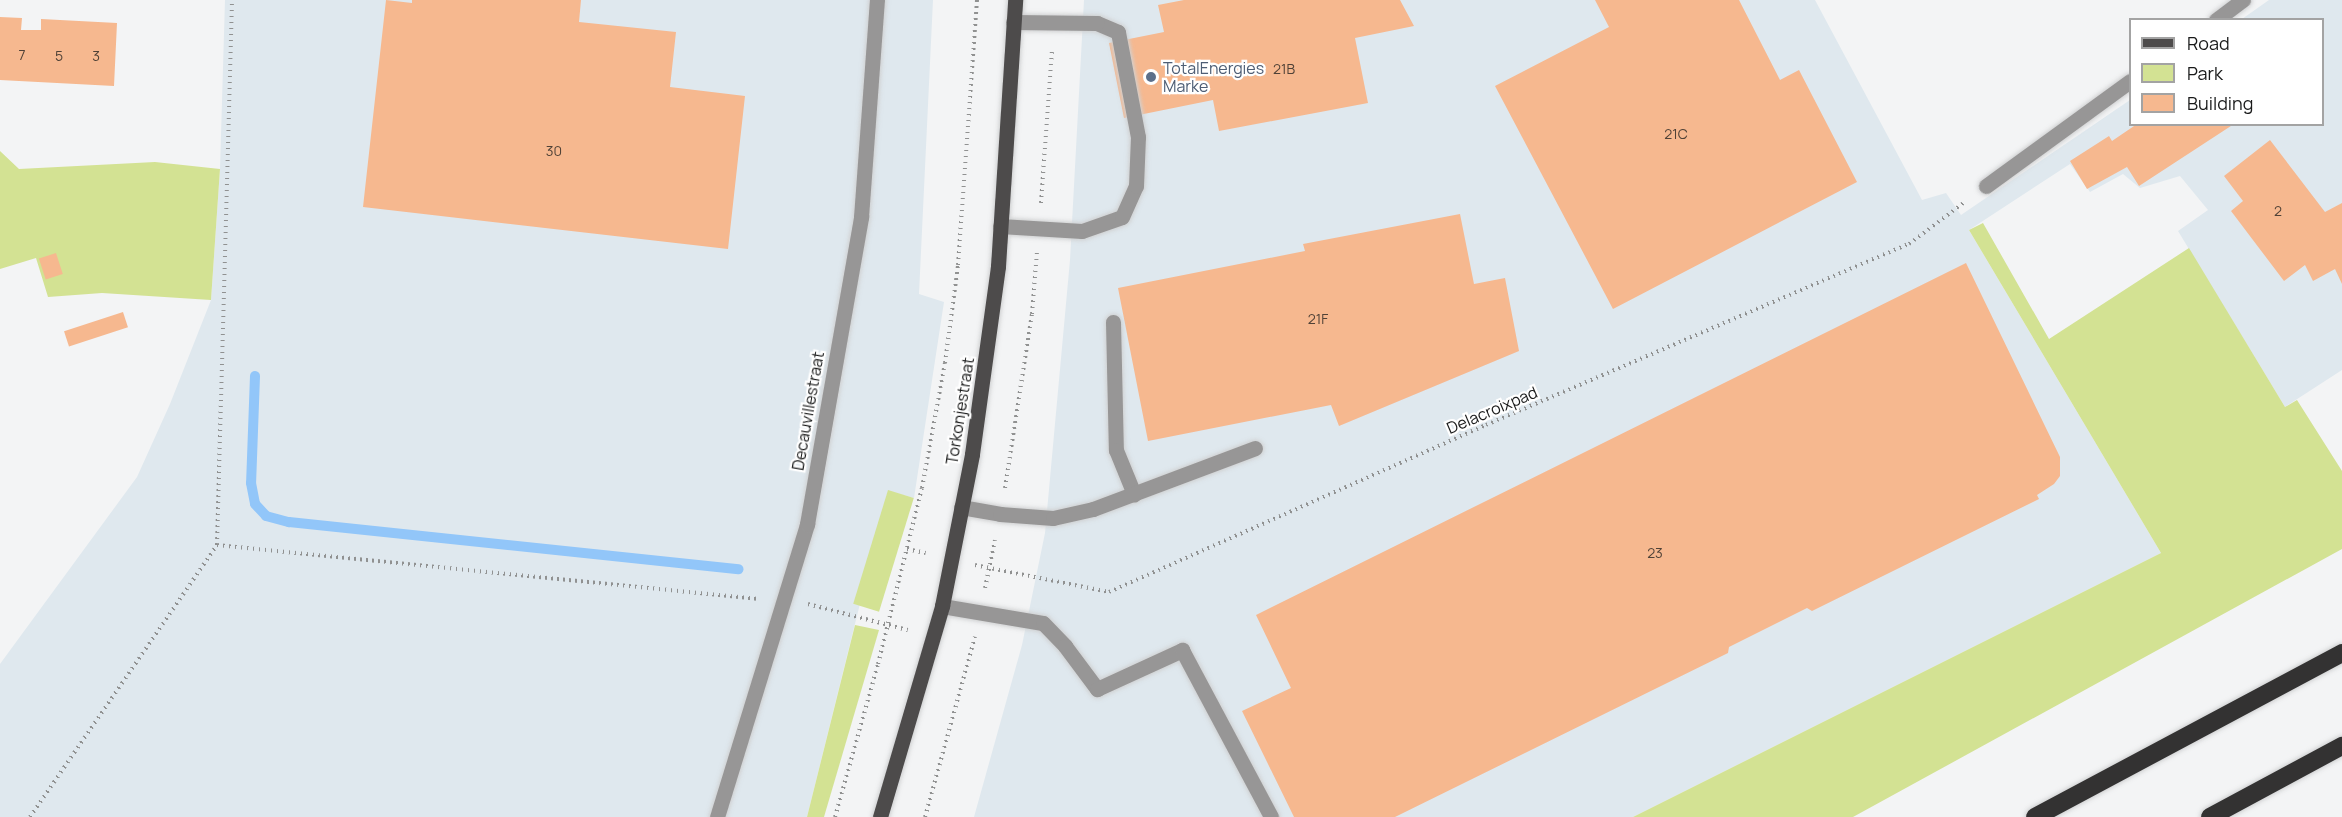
<!DOCTYPE html>
<style>
body{margin:0}
#map{position:relative;width:2342px;height:817px;overflow:hidden;background:#f3f4f5;font-family:Manrope,sans-serif}
div>[style]{position:absolute}
.built>*{inset:0;background:#dfe8ee}
.green>*{inset:0;background:#d3e293;transform-origin:0 0}
.stream>*{height:10px;margin:-5px;padding:0 5px;transform-origin:5px;border-radius:5px;background:#92c6f9}
.building>*{inset:0;background:#f6b88f;transform-origin:0 0}
.path>*{height:4px;margin-top:-2px;transform-origin:0;background:repeating-linear-gradient(90deg,#909191 0 1.5px,transparent 0 6px)}
.roads{filter:drop-shadow(0 0 2px #d0d1d2) drop-shadow(0 0 2px #d0d1d2)}
.lane>*{height:15px;margin:-7.5px;padding:0 7.5px;transform-origin:7.5px;border-radius:7.5px;background:#979696}
.street>*{height:15px;margin:-7.5px;padding:0 7.5px;transform-origin:7.5px;border-radius:7.5px;background:#979696}
.primary>*{height:15px;margin:-7.5px;padding:0 7.5px;transform-origin:7.5px;border-radius:7.5px;background:#4d4b4b}
.highway>*{height:18px;margin:-9px;padding:0 9px;transform-origin:9px;border-radius:9px;background:#333232}
.dots>*{width:16px;height:16px;translate:-50% -50%;box-sizing:border-box;border:3px solid #fff;border-radius:50%}
span{translate:-50% -50%;white-space:nowrap;text-align:center;line-height:1.15;-webkit-text-stroke:4.5px #fff;paint-order:stroke}
.number-label{font-size:14px;color:#504237}
.number-label span{-webkit-text-stroke-width:0}
.service-label{font-size:16px;color:#4e5e75}
.left{translate:0 -50%;text-align:left}
.street-label{font-size:16px;color:#191a1a}
.legend{position:absolute;left:2129px;top:18px;width:195px;height:108px;box-sizing:border-box;background:#fff;border:2px solid #a3a3a3;margin:0;padding:8px 10px;list-style:none;font-size:18px;color:#191a1a}
.legend li{display:flex;align-items:center;gap:12px;height:30px}
.legend b{width:30px;border:2px solid #a3a3a3}
</style>
<div id="map">
<div class="built">
<div style="clip-path:polygon(225px 0,933px 0,919px 294px,944px 302px,914px 498px,888px 491px,807px 817px,0 817px,0 664px,137px 477px,170px 404px,211px 300px,220px 169px)"></div>
<div style="clip-path:polygon(1084px 0,1815px 0,1922px 200px,1946px 193px,1961px 215px,2130px 100px,2130px 124px,2322px 124px,2322px 20px,2242px 19px,2269px 0,2342px 0,2342px 370px,2285px 407px,2178px 231px,2208px 210px,2180px 176px,2140px 188px,2123px 174px,2090px 192px,2070px 164px,1969px 230px,2161px 553px,1633px 817px,974px 817px,1022px 645px,1045px 533px,1070px 260px)"></div>
</div>
<div class="green">
<div style="clip-path:polygon(0 151px,19px 169px,155px 162px,220px 169px,211px 300px,102px 293px,48px 297px,36px 258px,0 269px)"></div>
<div style="clip-path:polygon(1983px 223px,2049px 339px,2189px 248px,2285px 407px,2297px 400px,2342px 471px,2342px 549px,1853px 817px,1633px 817px,2161px 553px,1969px 230px)"></div>
<div style="left:888px;top:490px;width:27px;height:119px;rotate:17deg"></div>
<div style="clip-path:polygon(855px 625px,879px 630px,824px 817px,807px 817px)"></div>
</div>
<div class="stream">
<div style="left:255px;top:376px;width:107px;rotate:92.1deg"></div>
<div style="left:251px;top:483px;width:21px;rotate:79deg"></div>
<div style="left:255px;top:504px;width:16px;rotate:47deg"></div>
<div style="left:266px;top:516px;width:24px;rotate:15deg"></div>
<div style="left:289px;top:522px;width:452px;rotate:6deg"></div>
</div>
<div class="building">
<div style="clip-path:polygon(386px 0,412px 3px,412px 0,581px 0,579px 22px,676px 32px,670px 87px,745px 96px,728px 249px,363px 207px)"></div>
<div style="clip-path:polygon(1184px 0,1400px 0,1414px 26px,1355px 38px,1368px 103px,1219px 131px,1213px 100px,1124px 118px,1109px 43px,1164px 32px,1158px 5px)"></div>
<div style="clip-path:polygon(1595px 0,1739px 0,1780px 80px,1799px 70px,1857px 182px,1613px 309px,1495px 86px,1609px 27px)"></div>
<div style="clip-path:polygon(0 17px,22px 18px,21px 30px,41px 30px,41px 19px,117px 23px,114px 86px,0 80px)"></div>
<div style="clip-path:polygon(2137px 124px,2234px 124px,2139px 186px,2127px 167px,2087px 189px,2070px 161px,2109px 136px,2112px 141px)"></div>
<div style="clip-path:polygon(2270px 140px,2325px 212px,2342px 203px,2342px 284px,2335px 269px,2313px 281px,2305px 265px,2284px 281px,2231px 211px,2243px 201px,2224px 176px)"></div>
<div style="clip-path:polygon(1460px 214px,1474px 284px,1505px 278px,1519px 351px,1339px 426px,1331px 405px,1148px 441px,1118px 288px,1305px 251px,1303px 244px)"></div>
<div style="left:56px;top:253px;width:22px;height:18px;rotate:72deg"></div>
<div style="clip-path:polygon(1966px 263px,2060px 457px,2060px 476px,2054px 484px,2037px 495px,2039px 499px,1812px 611px,1807px 608px,1729px 647px,1728px 653px,1395px 817px,1294px 817px,1242px 711px,1291px 688px,1256px 615px)"></div>
<div style="left:123px;top:312px;width:16px;height:62px;rotate:72deg"></div>
</div>
<div class="path">
<div style="left:1041px;top:203px;width:154px;rotate:-85.9deg"></div>
<div style="left:1005px;top:488px;width:176px;rotate:-81.2deg"></div>
<div style="left:1032px;top:314px;width:62px;rotate:-85.4deg"></div>
<div style="left:217px;top:545px;width:545px;rotate:5.69deg"></div>
<div style="left:907px;top:549px;width:19px;rotate:12deg"></div>
<div style="left:975px;top:565px;width:137px;rotate:11.4deg"></div>
<div style="left:1109px;top:592px;width:412px;rotate:-23.9deg"></div>
<div style="left:1486px;top:425px;width:460px;rotate:-23.2deg"></div>
<div style="left:1909px;top:244px;width:71px;rotate:-37deg"></div>
<div style="left:985px;top:588px;width:49px;rotate:-78.2deg"></div>
<div style="left:808px;top:604px;width:103px;rotate:14.6deg"></div>
<div style="left:30px;top:817px;width:330px;rotate:-55.5deg"></div>
<div style="left:217px;top:545px;width:545px;rotate:-88.42deg"></div>
<div style="left:835px;top:817px;width:159px;rotate:-74.3deg"></div>
<div style="left:878px;top:664px;width:181px;rotate:-76deg"></div>
<div style="left:922px;top:488px;width:127px;rotate:-79.6deg"></div>
<div style="left:945px;top:363px;width:99px;rotate:-82.4deg"></div>
<div style="left:958px;top:265px;width:266px;rotate:-85.9deg"></div>
<div style="left:925px;top:817px;width:187px;rotate:-74.5deg"></div>
</div>
<div class="roads">
<div class="lane">
<div style="left:2216px;top:20px;width:34px;rotate:-37deg"></div>
<div style="left:1986px;top:186px;width:178px;rotate:-36.1deg"></div>
<div style="left:1000px;top:226px;width:82px;rotate:3.5deg"></div>
<div style="left:1082px;top:231px;width:42px;rotate:-19.3deg"></div>
<div style="left:1122px;top:217px;width:34px;rotate:-66deg"></div>
<div style="left:1136px;top:186px;width:49px;rotate:-87.7deg"></div>
<div style="left:1138px;top:137px;width:107px;rotate:-100.8deg"></div>
<div style="left:1118px;top:32px;width:23px;rotate:-157deg"></div>
<div style="left:1097px;top:23px;width:84px;rotate:-179.3deg"></div>
<div style="left:1113px;top:322px;width:128px;rotate:88.7deg"></div>
<div style="left:1116px;top:450px;width:48px;rotate:67.8deg"></div>
<div style="left:961px;top:507px;width:40px;rotate:10deg"></div>
<div style="left:1000px;top:514px;width:53px;rotate:4.3deg"></div>
<div style="left:1053px;top:518px;width:41px;rotate:-12.7deg"></div>
<div style="left:1093px;top:509px;width:173px;rotate:-20.6deg"></div>
<div style="left:942px;top:606px;width:102px;rotate:9.6deg"></div>
<div style="left:1043px;top:623px;width:32px;rotate:46deg"></div>
<div style="left:1065px;top:646px;width:54px;rotate:53.3deg"></div>
<div style="left:1097px;top:689px;width:94px;rotate:-24.6deg"></div>
<div style="left:1182px;top:650px;width:189px;rotate:61.9deg"></div>
</div>
<div class="street">
<div style="left:717px;top:817px;width:307px;rotate:-72.9deg"></div>
<div style="left:807px;top:524px;width:312px;rotate:-80deg"></div>
<div style="left:861px;top:217px;width:218px;rotate:-85.8deg"></div>
</div>
<div class="primary">
<div style="left:880px;top:817px;width:220px;rotate:-73.6deg"></div>
<div style="left:942px;top:606px;width:155px;rotate:-78.8deg"></div>
<div style="left:972px;top:454px;width:190px;rotate:-82.1deg"></div>
<div style="left:998px;top:266px;width:267px;rotate:-86.3deg"></div>
</div>
<div class="highway">
<div style="left:2035px;top:817px;width:348px;rotate:-28.1deg"></div>
<div style="left:2210px;top:817px;width:150px;rotate:-28.3deg"></div>
</div>
</div>
<div class="dots">
<div style="left:1151px;top:77px;background:#5c6f8a"></div>
</div>
<div class="number-label">
<span style="left:22px;top:55px">7</span>
<span style="left:59px;top:56px">5</span>
<span style="left:96px;top:56px">3</span>
<span style="left:1284px;top:69px">21B</span>
<span style="left:1676px;top:134px">21C</span>
<span style="left:554px;top:151px">30</span>
<span style="left:2278px;top:211px">2</span>
<span style="left:1318px;top:319px">21F</span>
<span style="left:1655px;top:553px">23</span>
</div>
<div class="service-label">
<span class="left" style="left:1163px;top:77px">TotalEnergies<br>Marke</span>
</div>
<div class="street-label">
<span style="left:1492px;top:410px;rotate:-23deg">Delacroixpad</span>
<span style="left:808px;top:411px;rotate:-80deg">Decauvillestraat</span>
<span style="left:960px;top:411px;rotate:-81deg">Torkonjestraat</span>
</div>
<ul class="legend">
<li><b style="height:8px;background:#4d4b4b"></b>Road</li>
<li><b style="height:16px;background:#d3e293"></b>Park</li>
<li><b style="height:16px;background:#f6b88f"></b>Building</li>
</ul>
</div>
